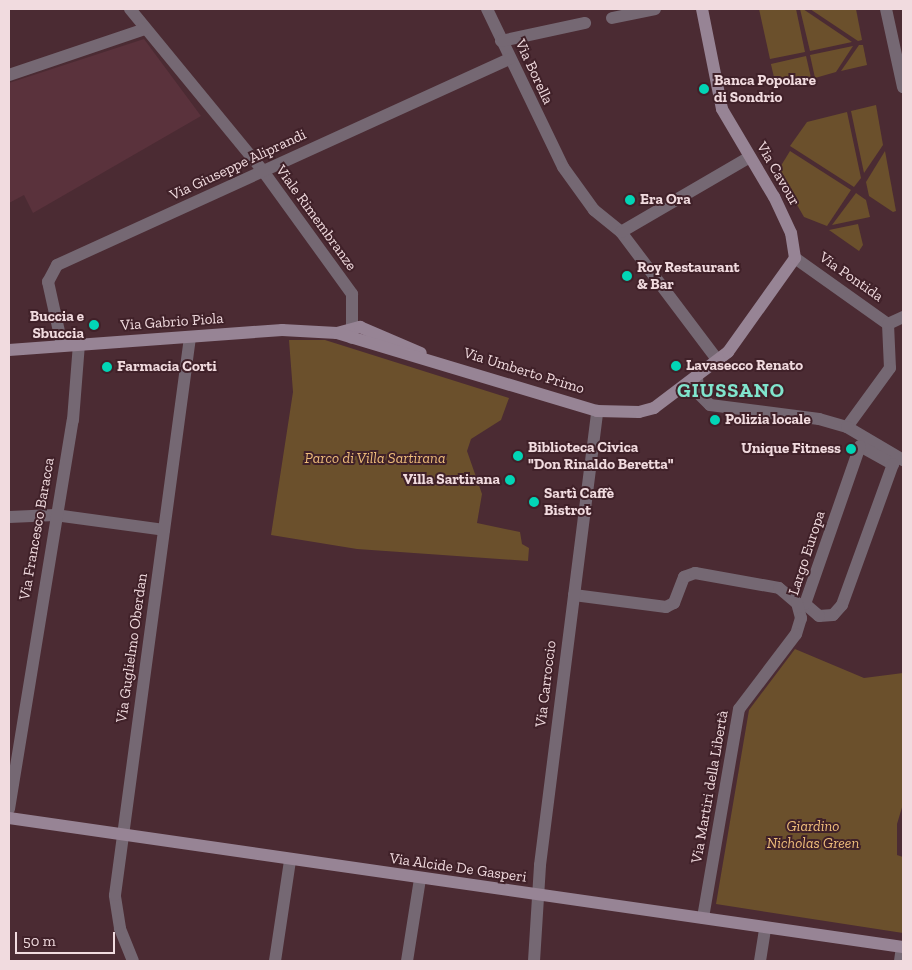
<!DOCTYPE html>
<meta charset="utf-8">
<style>
body{margin:0}
#map{position:relative;width:912px;height:970px;overflow:hidden;background:#4b2b33;font-family:"Zilla Slab",serif}
div>[style]{position:absolute}
.built>*{inset:0;background:#5a323c}
.green>*{inset:0;background:#6b502c;transform-origin:0 0}
.street>*{height:12px;margin:-6px;padding:0 6px;transform-origin:6px;border-radius:6px;background:#756873}
.secondary>*{height:12px;margin:-6px;padding:0 6px;transform-origin:6px;border-radius:6px;background:#978495}
.dots>*{width:14px;height:14px;translate:-50% -50%;box-sizing:border-box;border:2px solid #402129;border-radius:50%}
span{translate:-50% -50%;white-space:nowrap;text-align:center;line-height:1.15;-webkit-text-stroke:4px #402129;paint-order:stroke}
.street-label{font-size:15px;color:#f1dbdf}
.poi-label{font-size:15px;color:#f1dbdf;font-weight:700}
.left{translate:0 -50%;text-align:left}
.right{translate:-100% -50%;text-align:right}
.park-label{font-size:15px;color:#efbd7b;font-style:italic}
.district-label{font-size:20px;color:#80e4cd;font-weight:700;letter-spacing:1px}
.frame{position:absolute;inset:0;border:10px solid #f1dbdf;pointer-events:none}
.scale{position:absolute;left:15px;top:932px;width:100px;height:22px;box-sizing:border-box;border:2px solid #f1dbdf;border-top:0;padding-left:6px;font-size:15px;line-height:18px;white-space:nowrap;color:#f1dbdf;-webkit-text-stroke:4px #402129;paint-order:stroke}
</style>
<div id="map">
<div class="built">
<div style="clip-path:polygon(144px 39px,201px 116px,33px 213px,24px 195px,9px 203px,9px 83px)"></div>
</div>
<div class="green">
<div style="clip-path:polygon(759px 9px,796px 9px,805px 52px,770px 59px)"></div>
<div style="clip-path:polygon(800px 9px,803px 9px,852px 42px,810px 51px)"></div>
<div style="clip-path:polygon(810px 9px,856px 9px,862px 40px,858px 41px)"></div>
<div style="clip-path:polygon(859px 45px,863px 45px,867px 65px,841px 71px)"></div>
<div style="clip-path:polygon(853px 46px,836px 72px,815px 78px,810px 55px)"></div>
<div style="left:806px;top:56px;width:23px;height:36px;rotate:77deg"></div>
<div style="clip-path:polygon(876px 105px,883px 145px,864px 173px,851px 111px)"></div>
<div style="clip-path:polygon(847px 112px,861px 178px,854px 187px,790px 146px,807px 122px)"></div>
<div style="clip-path:polygon(790px 151px,851px 190px,827px 226px,804px 217px,785px 184px,779px 169px)"></div>
<div style="clip-path:polygon(885px 151px,896px 211px,893px 212px,869px 196px,866px 182px)"></div>
<div style="clip-path:polygon(856px 193px,866px 200px,870px 217px,832px 225px)"></div>
<div style="clip-path:polygon(858px 224px,863px 245px,859px 251px,829px 230px)"></div>
<div style="clip-path:polygon(289px 340px,325px 340px,509px 398px,501px 420px,471px 439px,467px 451px,482px 494px,477px 523px,520px 532px,522px 544px,529px 548px,528px 561px,357px 549px,271px 535px,293px 392px)"></div>
<div style="clip-path:polygon(795px 649px,864px 678px,903px 673px,903px 804px,897px 824px,897px 855px,903px 857px,903px 933px,716px 904px,749px 710px)"></div>
</div>
<div class="street">
<div style="left:130px;top:9px;width:210px;rotate:50.6deg"></div>
<div style="left:263px;top:171px;width:152px;rotate:54.1deg"></div>
<div style="left:352px;top:294px;width:44px;rotate:90deg"></div>
<div style="left:487px;top:9px;width:175px;rotate:64.3deg"></div>
<div style="left:563px;top:167px;width:53px;rotate:54.2deg"></div>
<div style="left:594px;top:210px;width:35px;rotate:39deg"></div>
<div style="left:621px;top:232px;width:158px;rotate:53deg"></div>
<div style="left:886px;top:9px;width:80px;rotate:77.7deg"></div>
<div style="left:612px;top:18px;width:44px;rotate:-11.8deg"></div>
<div style="left:501px;top:41px;width:86px;rotate:-12.1deg"></div>
<div style="left:9px;top:75px;width:144px;rotate:-18.7deg"></div>
<div style="left:621px;top:232px;width:149px;rotate:-30.2deg"></div>
<div style="left:795px;top:258px;width:114px;rotate:35.4deg"></div>
<div style="left:888px;top:324px;width:44px;rotate:87.4deg"></div>
<div style="left:890px;top:368px;width:73px;rotate:126.1deg"></div>
<div style="left:888px;top:324px;width:17px;rotate:-25deg"></div>
<div style="left:62px;top:345px;width:65px;rotate:-102.5deg"></div>
<div style="left:48px;top:282px;width:19px;rotate:-62deg"></div>
<div style="left:57px;top:265px;width:497px;rotate:-24.5deg"></div>
<div style="left:697px;top:377px;width:16px;rotate:86deg"></div>
<div style="left:698px;top:393px;width:17px;rotate:45deg"></div>
<div style="left:710px;top:405px;width:110px;rotate:7.3deg"></div>
<div style="left:819px;top:419px;width:29px;rotate:16deg"></div>
<div style="left:847px;top:427px;width:65px;rotate:30.5deg"></div>
<div style="left:860px;top:446px;width:38px;rotate:29deg"></div>
<div style="left:893px;top:464px;width:150px;rotate:109.9deg"></div>
<div style="left:842px;top:605px;width:13px;rotate:132deg"></div>
<div style="left:833px;top:615px;width:14px;rotate:176deg"></div>
<div style="left:819px;top:616px;width:18px;rotate:-139deg"></div>
<div style="left:805px;top:604px;width:167px;rotate:-70.8deg"></div>
<div style="left:9px;top:517px;width:46px;rotate:-2.5deg"></div>
<div style="left:55px;top:515px;width:110px;rotate:7.8deg"></div>
<div style="left:574px;top:595px;width:93px;rotate:7.4deg"></div>
<div style="left:666px;top:607px;width:9px;rotate:-27deg"></div>
<div style="left:674px;top:603px;width:28px;rotate:-69deg"></div>
<div style="left:684px;top:577px;width:12px;rotate:-20deg"></div>
<div style="left:695px;top:573px;width:85px;rotate:10.1deg"></div>
<div style="left:779px;top:588px;width:23px;rotate:40deg"></div>
<div style="left:797px;top:603px;width:16px;rotate:75deg"></div>
<div style="left:801px;top:618px;width:17px;rotate:107deg"></div>
<div style="left:796px;top:634px;width:94px;rotate:127.2deg"></div>
<div style="left:739px;top:709px;width:212px;rotate:99.8deg"></div>
<div style="left:9px;top:809px;width:394px;rotate:-80.7deg"></div>
<div style="left:73px;top:420px;width:76px;rotate:-85.5deg"></div>
<div style="left:133px;top:961px;width:35px;rotate:-112deg"></div>
<div style="left:120px;top:928px;width:33px;rotate:-99deg"></div>
<div style="left:115px;top:895px;width:563px;rotate:-82.34deg"></div>
<div style="left:275px;top:961px;width:101px;rotate:-81.5deg"></div>
<div style="left:407px;top:961px;width:83px;rotate:-81deg"></div>
<div style="left:534px;top:961px;width:96px;rotate:-86.4deg"></div>
<div style="left:540px;top:865px;width:458px;rotate:-82.8deg"></div>
<div style="left:760px;top:961px;width:32px;rotate:-81deg"></div>
<div style="left:900px;top:961px;width:14px;rotate:-82deg"></div>
</div>
<div class="secondary">
<div style="left:337px;top:333px;width:24px;rotate:-15deg"></div>
<div style="left:360px;top:327px;width:66px;rotate:23.1deg"></div>
<div style="left:9px;top:350px;width:274px;rotate:-4.2deg"></div>
<div style="left:282px;top:330px;width:55px;rotate:3.1deg"></div>
<div style="left:337px;top:333px;width:271px;rotate:16.7deg"></div>
<div style="left:597px;top:411px;width:42px;rotate:1.4deg"></div>
<div style="left:639px;top:412px;width:16px;rotate:-15deg"></div>
<div style="left:654px;top:408px;width:93px;rotate:-37.1deg"></div>
<div style="left:728px;top:352px;width:115px;rotate:-54.5deg"></div>
<div style="left:795px;top:258px;width:25px;rotate:-99deg"></div>
<div style="left:791px;top:233px;width:40px;rotate:-115deg"></div>
<div style="left:774px;top:197px;width:102px;rotate:-120.6deg"></div>
<div style="left:722px;top:109px;width:102px;rotate:-101.3deg"></div>
<div style="left:9px;top:818px;width:903px;rotate:8.21deg"></div>
</div>
<div class="dots">
<div style="left:704px;top:89px;background:#02d5b6"></div>
<div style="left:630px;top:200px;background:#02d5b6"></div>
<div style="left:627px;top:276px;background:#02d5b6"></div>
<div style="left:94px;top:325px;background:#02d5b6"></div>
<div style="left:676px;top:366px;background:#02d5b6"></div>
<div style="left:107px;top:367px;background:#02d5b6"></div>
<div style="left:715px;top:420px;background:#02d5b6"></div>
<div style="left:851px;top:449px;background:#02d5b6"></div>
<div style="left:518px;top:456px;background:#02d5b6"></div>
<div style="left:510px;top:480px;background:#02d5b6"></div>
<div style="left:534px;top:502px;background:#02d5b6"></div>
</div>
<div class="street-label">
<span style="left:534px;top:72px;rotate:65deg">Via Borella</span>
<span style="left:238px;top:165px;rotate:-25deg">Via Giuseppe Aliprandi</span>
<span style="left:778px;top:174px;rotate:60deg">Via Cavour</span>
<span style="left:316px;top:218px;rotate:54deg">Viale Rimembranze</span>
<span style="left:851px;top:277px;rotate:35deg">Via Pontida</span>
<span style="left:172px;top:322px;rotate:-4deg">Via Gabrio Piola</span>
<span style="left:524px;top:371px;rotate:17deg">Via Umberto Primo</span>
<span style="left:37px;top:529px;rotate:-80deg">Via Francesco Baracca</span>
<span style="left:807px;top:553px;rotate:-72deg">Largo Europa</span>
<span style="left:132px;top:648px;rotate:-82deg">Via Guglielmo Oberdan</span>
<span style="left:546px;top:684px;rotate:-83deg">Via Carroccio</span>
<span style="left:710px;top:787px;rotate:-80deg">Via Martiri della Libertà</span>
<span style="left:458px;top:868px;rotate:8deg">Via Alcide De Gasperi</span>
</div>
<div class="poi-label">
<span class="left" style="left:714px;top:89px">Banca Popolare<br>di Sondrio</span>
<span class="left" style="left:640px;top:200px">Era Ora</span>
<span class="left" style="left:637px;top:276px">Roy Restaurant<br>&amp; Bar</span>
<span class="right" style="left:84px;top:325px">Buccia e<br>Sbuccia</span>
<span class="left" style="left:686px;top:366px">Lavasecco Renato</span>
<span class="left" style="left:117px;top:367px">Farmacia Corti</span>
<span class="left" style="left:725px;top:420px">Polizia locale</span>
<span class="left" style="left:528px;top:456px">Biblioteca Civica<br>"Don Rinaldo Beretta"</span>
<span class="right" style="left:841px;top:449px">Unique Fitness</span>
<span class="right" style="left:500px;top:480px">Villa Sartirana</span>
<span class="left" style="left:544px;top:502px">Sartì Caffè<br>Bistrot</span>
</div>
<div class="park-label">
<span style="left:375px;top:459px">Parco di Villa Sartirana</span>
<span style="left:813px;top:835px">Giardino<br>Nicholas Green</span>
</div>
<div class="district-label">
<span style="left:731px;top:390px">GIUSSANO</span>
</div>
<div class="frame"></div>
<div class="scale">50 m</div>
</div>
